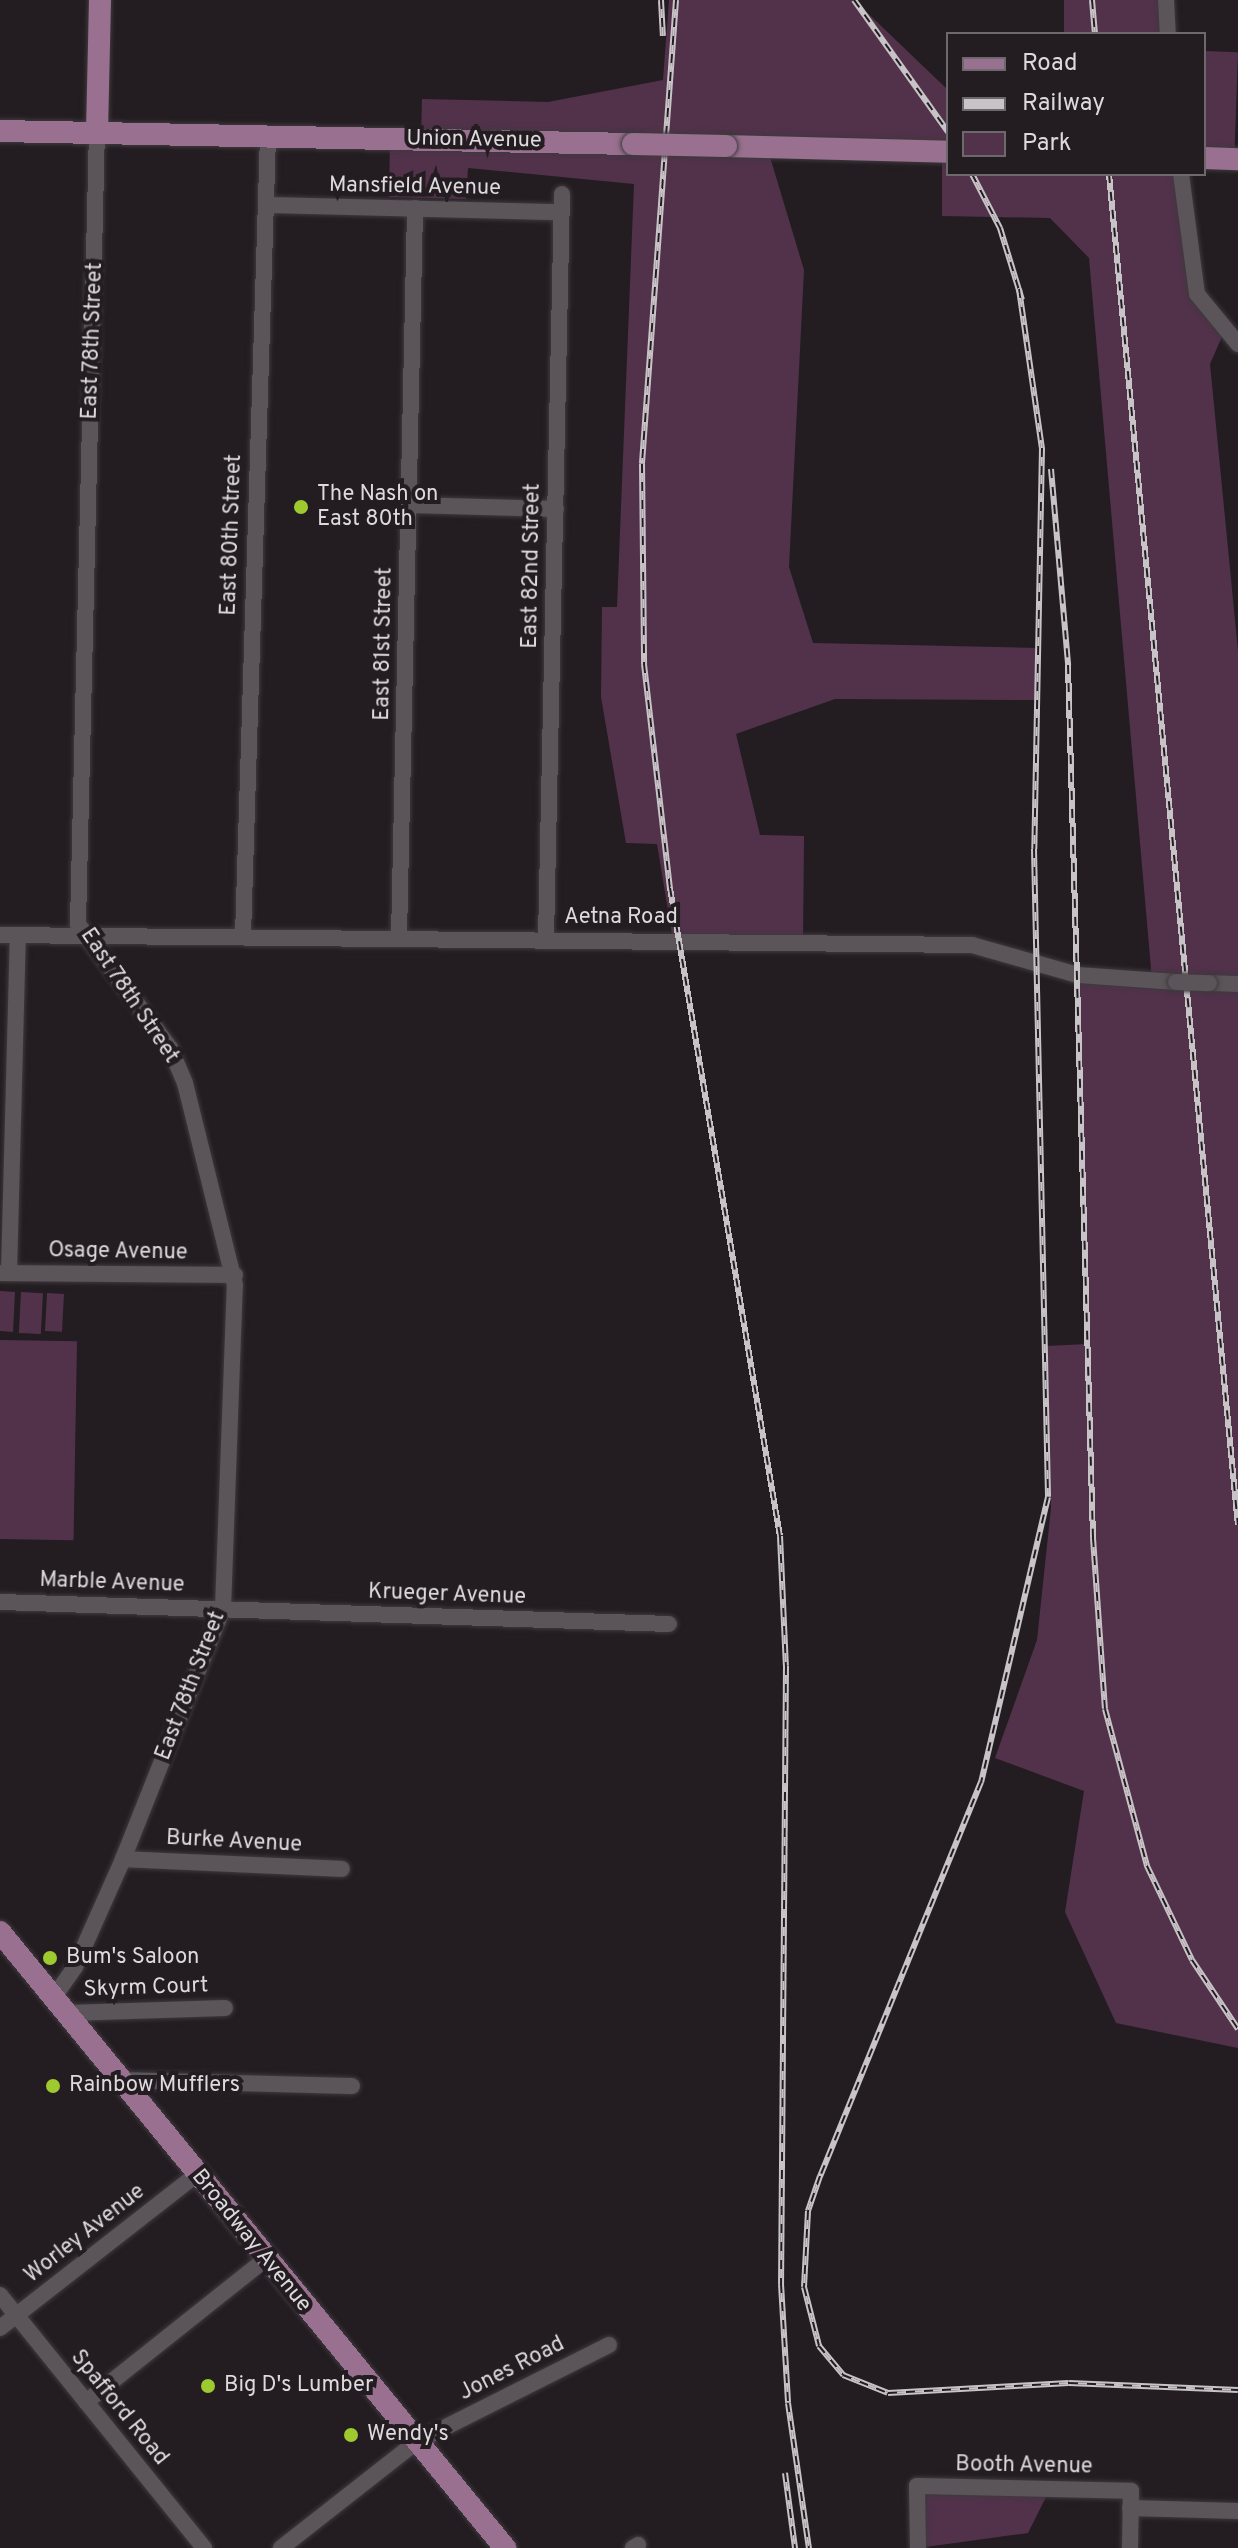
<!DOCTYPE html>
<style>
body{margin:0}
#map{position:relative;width:1238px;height:2548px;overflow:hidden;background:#231d21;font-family:Overpass,sans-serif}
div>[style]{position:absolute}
.green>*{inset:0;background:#52324b;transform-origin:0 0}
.roads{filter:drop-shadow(0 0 2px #3e393d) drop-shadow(0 0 2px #3e393d)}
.minor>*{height:16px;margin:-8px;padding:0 8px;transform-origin:8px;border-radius:8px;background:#5b5459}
.major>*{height:22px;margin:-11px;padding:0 11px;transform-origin:11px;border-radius:11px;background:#997090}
.rail>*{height:6px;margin-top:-3px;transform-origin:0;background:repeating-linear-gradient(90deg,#231d21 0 9px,#c7c3c6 0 18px);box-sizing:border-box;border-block:2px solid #c7c3c6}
.bridges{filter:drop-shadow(0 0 2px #3e393d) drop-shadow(0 0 2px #3e393d)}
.minor-bridge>*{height:16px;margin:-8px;padding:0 8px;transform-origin:8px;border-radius:8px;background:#5b5459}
.major-bridge>*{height:22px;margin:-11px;padding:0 11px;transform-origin:11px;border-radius:11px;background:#997090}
.dots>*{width:22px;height:22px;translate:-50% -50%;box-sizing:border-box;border:4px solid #231d21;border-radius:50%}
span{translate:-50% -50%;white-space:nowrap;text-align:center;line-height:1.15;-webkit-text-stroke:8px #231d21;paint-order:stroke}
.street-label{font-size:22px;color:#ddd9dc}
.poi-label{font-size:22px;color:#ddd9dc}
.left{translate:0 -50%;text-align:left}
.legend{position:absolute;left:946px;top:32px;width:260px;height:144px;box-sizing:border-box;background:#231d21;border:2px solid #6d686c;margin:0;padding:10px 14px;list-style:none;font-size:24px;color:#ddd9dc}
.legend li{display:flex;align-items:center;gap:16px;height:40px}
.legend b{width:40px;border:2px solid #6d686c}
</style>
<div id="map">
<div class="green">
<div style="clip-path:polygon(669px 0,854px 0,948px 90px,948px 174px,1181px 174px,1197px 294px,1224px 332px,1210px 364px,1238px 651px,1238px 2048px,1116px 2023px,1065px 1912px,1084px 1791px,995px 1758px,1037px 1640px,1051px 1508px,1046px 1346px,1088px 1344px,1078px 975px,1152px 980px,1089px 258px,1050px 218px,942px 216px,942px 152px,767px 147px,804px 270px,789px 567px,813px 643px,1038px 648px,1038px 700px,835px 699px,736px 734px,760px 835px,804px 836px,803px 941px,673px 940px,657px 844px,626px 843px,601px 697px,602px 607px,617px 607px,634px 184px,468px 168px,466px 199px,389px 197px,390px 138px,421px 138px,422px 99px,548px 102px,663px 80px)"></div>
<div style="left:1064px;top:0;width:102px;height:34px"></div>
<div style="left:1204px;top:51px;width:34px;height:107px;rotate:2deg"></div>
<div style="clip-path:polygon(0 1291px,15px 1292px,13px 1332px,0 1331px)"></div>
<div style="left:21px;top:1292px;width:22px;height:41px;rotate:3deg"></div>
<div style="left:47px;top:1293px;width:17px;height:38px;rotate:3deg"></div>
<div style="left:0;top:1340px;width:77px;height:199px;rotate:1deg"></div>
<div style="clip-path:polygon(917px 2486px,1050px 2489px,1028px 2533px,918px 2548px)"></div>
</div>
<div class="roads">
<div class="minor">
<div style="left:1166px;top:0;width:34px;rotate:87deg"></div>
<div style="left:1181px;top:174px;width:121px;rotate:82.4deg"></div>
<div style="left:1197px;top:294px;width:65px;rotate:50.6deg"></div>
<div style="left:267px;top:205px;width:295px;rotate:1.4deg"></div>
<div style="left:409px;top:505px;width:147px;rotate:1.6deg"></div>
<div style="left:0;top:935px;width:972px;rotate:0.59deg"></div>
<div style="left:972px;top:945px;width:110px;rotate:15.8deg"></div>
<div style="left:1078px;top:975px;width:98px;rotate:4.1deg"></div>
<div style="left:243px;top:936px;width:800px;rotate:-88.21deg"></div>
<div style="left:399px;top:937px;width:729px;rotate:-88.74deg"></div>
<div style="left:546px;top:939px;width:745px;rotate:-88.77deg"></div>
<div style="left:1209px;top:983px;width:29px;rotate:2deg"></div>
<div style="left:0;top:1273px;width:235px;rotate:0.5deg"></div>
<div style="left:9px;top:1273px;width:337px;rotate:-88.5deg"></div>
<div style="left:0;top:1602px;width:669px;rotate:1.88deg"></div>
<div style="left:123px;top:1859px;width:219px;rotate:2.6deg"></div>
<div style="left:54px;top:1997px;width:37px;rotate:-55deg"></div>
<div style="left:75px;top:1967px;width:118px;rotate:-66deg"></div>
<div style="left:123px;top:1859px;width:270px;rotate:-68.3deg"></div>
<div style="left:223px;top:1608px;width:323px;rotate:-87.9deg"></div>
<div style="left:235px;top:1285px;width:208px;rotate:-103.9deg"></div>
<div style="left:185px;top:1083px;width:38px;rotate:-113deg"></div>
<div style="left:170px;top:1048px;width:154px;rotate:-126.6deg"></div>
<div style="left:78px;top:924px;width:792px;rotate:-88.63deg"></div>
<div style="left:68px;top:2013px;width:157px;rotate:-1.8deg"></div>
<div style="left:119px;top:2080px;width:233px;rotate:1.5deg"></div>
<div style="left:0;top:2295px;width:325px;rotate:51.1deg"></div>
<div style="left:0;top:2328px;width:249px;rotate:-38deg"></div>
<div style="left:86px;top:2402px;width:230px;rotate:-38.5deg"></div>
<div style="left:1130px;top:2508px;width:108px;rotate:1.6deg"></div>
<div style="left:281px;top:2548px;width:172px;rotate:-38.1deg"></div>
<div style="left:416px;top:2442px;width:216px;rotate:-26.7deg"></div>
<div style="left:633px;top:2548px;width:6px;rotate:-31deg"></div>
<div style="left:918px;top:2548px;width:62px;rotate:-90.9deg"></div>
<div style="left:917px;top:2486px;width:214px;rotate:1.3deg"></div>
<div style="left:1131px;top:2491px;width:57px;rotate:91deg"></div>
</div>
<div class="major">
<div style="left:0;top:131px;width:633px;rotate:1.18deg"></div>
<div style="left:97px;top:132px;width:132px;rotate:-88.7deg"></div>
<div style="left:726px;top:146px;width:222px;rotate:1.5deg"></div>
<div style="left:1204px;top:158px;width:34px;rotate:2deg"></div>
<div style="left:0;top:1932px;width:797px;rotate:50.65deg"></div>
</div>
</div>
<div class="rail">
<div style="left:661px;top:0;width:36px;rotate:87deg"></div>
<div style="left:676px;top:0;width:465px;rotate:94.2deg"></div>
<div style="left:642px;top:464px;width:200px;rotate:89.4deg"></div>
<div style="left:644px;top:664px;width:226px;rotate:83.4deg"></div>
<div style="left:670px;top:888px;width:657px;rotate:80.37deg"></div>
<div style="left:780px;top:1536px;width:130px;rotate:87.4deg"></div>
<div style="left:786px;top:1666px;width:618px;rotate:90.46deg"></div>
<div style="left:781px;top:2284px;width:119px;rotate:86.6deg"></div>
<div style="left:788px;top:2403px;width:147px;rotate:81.8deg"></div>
<div style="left:854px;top:0;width:162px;rotate:54.5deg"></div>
<div style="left:1092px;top:0;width:34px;rotate:85deg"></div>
<div style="left:972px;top:174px;width:61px;rotate:62.6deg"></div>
<div style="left:1000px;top:228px;width:75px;rotate:73deg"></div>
<div style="left:1109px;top:174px;width:1357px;rotate:84.55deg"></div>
<div style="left:1019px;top:289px;width:161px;rotate:81.8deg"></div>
<div style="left:1042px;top:448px;width:401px;rotate:91.1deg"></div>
<div style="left:1034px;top:849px;width:648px;rotate:88.76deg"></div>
<div style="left:1048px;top:1497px;width:293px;rotate:103.2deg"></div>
<div style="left:981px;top:1782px;width:426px;rotate:112.2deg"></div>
<div style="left:820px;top:2176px;width:37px;rotate:109deg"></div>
<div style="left:808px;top:2211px;width:76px;rotate:93deg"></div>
<div style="left:804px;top:2287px;width:61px;rotate:75.7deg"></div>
<div style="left:819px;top:2346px;width:38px;rotate:50deg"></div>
<div style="left:843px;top:2375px;width:48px;rotate:21.8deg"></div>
<div style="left:888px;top:2393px;width:181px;rotate:-3.2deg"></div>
<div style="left:1069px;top:2383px;width:169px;rotate:2.4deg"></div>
<div style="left:1051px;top:469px;width:197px;rotate:85deg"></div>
<div style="left:1068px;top:665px;width:873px;rotate:88.36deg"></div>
<div style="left:1093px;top:1538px;width:171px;rotate:86deg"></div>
<div style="left:1105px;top:1709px;width:163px;rotate:75deg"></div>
<div style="left:1147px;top:1866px;width:104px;rotate:64.4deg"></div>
<div style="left:1192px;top:1960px;width:83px;rotate:56.3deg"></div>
<div style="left:785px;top:2473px;width:76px;rotate:82.4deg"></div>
</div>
<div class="bridges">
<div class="minor-bridge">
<div style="left:1176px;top:982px;width:33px;rotate:2deg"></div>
</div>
<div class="major-bridge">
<div style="left:633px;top:144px;width:93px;rotate:1.2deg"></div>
</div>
</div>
<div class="dots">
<div style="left:301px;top:507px;background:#9eca2f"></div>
<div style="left:50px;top:1958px;background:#9eca2f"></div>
<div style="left:53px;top:2086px;background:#9eca2f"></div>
<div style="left:208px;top:2386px;background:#9eca2f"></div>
<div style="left:351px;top:2435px;background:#9eca2f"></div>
</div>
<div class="street-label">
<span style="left:474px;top:140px;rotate:1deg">Union Avenue</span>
<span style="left:415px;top:187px;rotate:1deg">Mansfield Avenue</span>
<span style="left:93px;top:341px;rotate:-88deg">East 78th Street</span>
<span style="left:232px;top:535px;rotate:-88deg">East 80th Street</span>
<span style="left:532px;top:566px;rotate:-89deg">East 82nd Street</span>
<span style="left:384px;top:644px;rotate:-89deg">East 81st Street</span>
<span style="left:621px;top:918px">Aetna Road</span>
<span style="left:129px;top:996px;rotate:56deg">East 78th Street</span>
<span style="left:118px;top:1252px;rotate:1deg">Osage Avenue</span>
<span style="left:112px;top:1583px;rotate:2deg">Marble Avenue</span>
<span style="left:447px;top:1595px;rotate:2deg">Krueger Avenue</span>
<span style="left:191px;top:1686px;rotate:-69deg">East 78th Street</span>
<span style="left:234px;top:1842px;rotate:3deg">Burke Avenue</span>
<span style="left:146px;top:1988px;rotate:-2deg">Skyrm Court</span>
<span style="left:85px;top:2234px;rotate:-38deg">Worley Avenue</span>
<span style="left:251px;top:2241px;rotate:51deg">Broadway Avenue</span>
<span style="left:512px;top:2369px;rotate:-27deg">Jones Road</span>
<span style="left:119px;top:2408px;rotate:51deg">Spafford Road</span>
<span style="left:1024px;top:2466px;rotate:1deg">Booth Avenue</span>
</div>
<div class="poi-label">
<span class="left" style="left:317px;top:507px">The Nash on<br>East 80th</span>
<span class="left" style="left:66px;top:1958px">Bum's Saloon</span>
<span class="left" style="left:69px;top:2086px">Rainbow Mufflers</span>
<span class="left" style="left:224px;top:2386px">Big D's Lumber</span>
<span class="left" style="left:367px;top:2435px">Wendy's</span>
</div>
<ul class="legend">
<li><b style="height:10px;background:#997090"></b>Road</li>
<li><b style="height:10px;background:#c7c3c6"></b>Railway</li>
<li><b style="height:22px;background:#52324b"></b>Park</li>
</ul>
</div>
